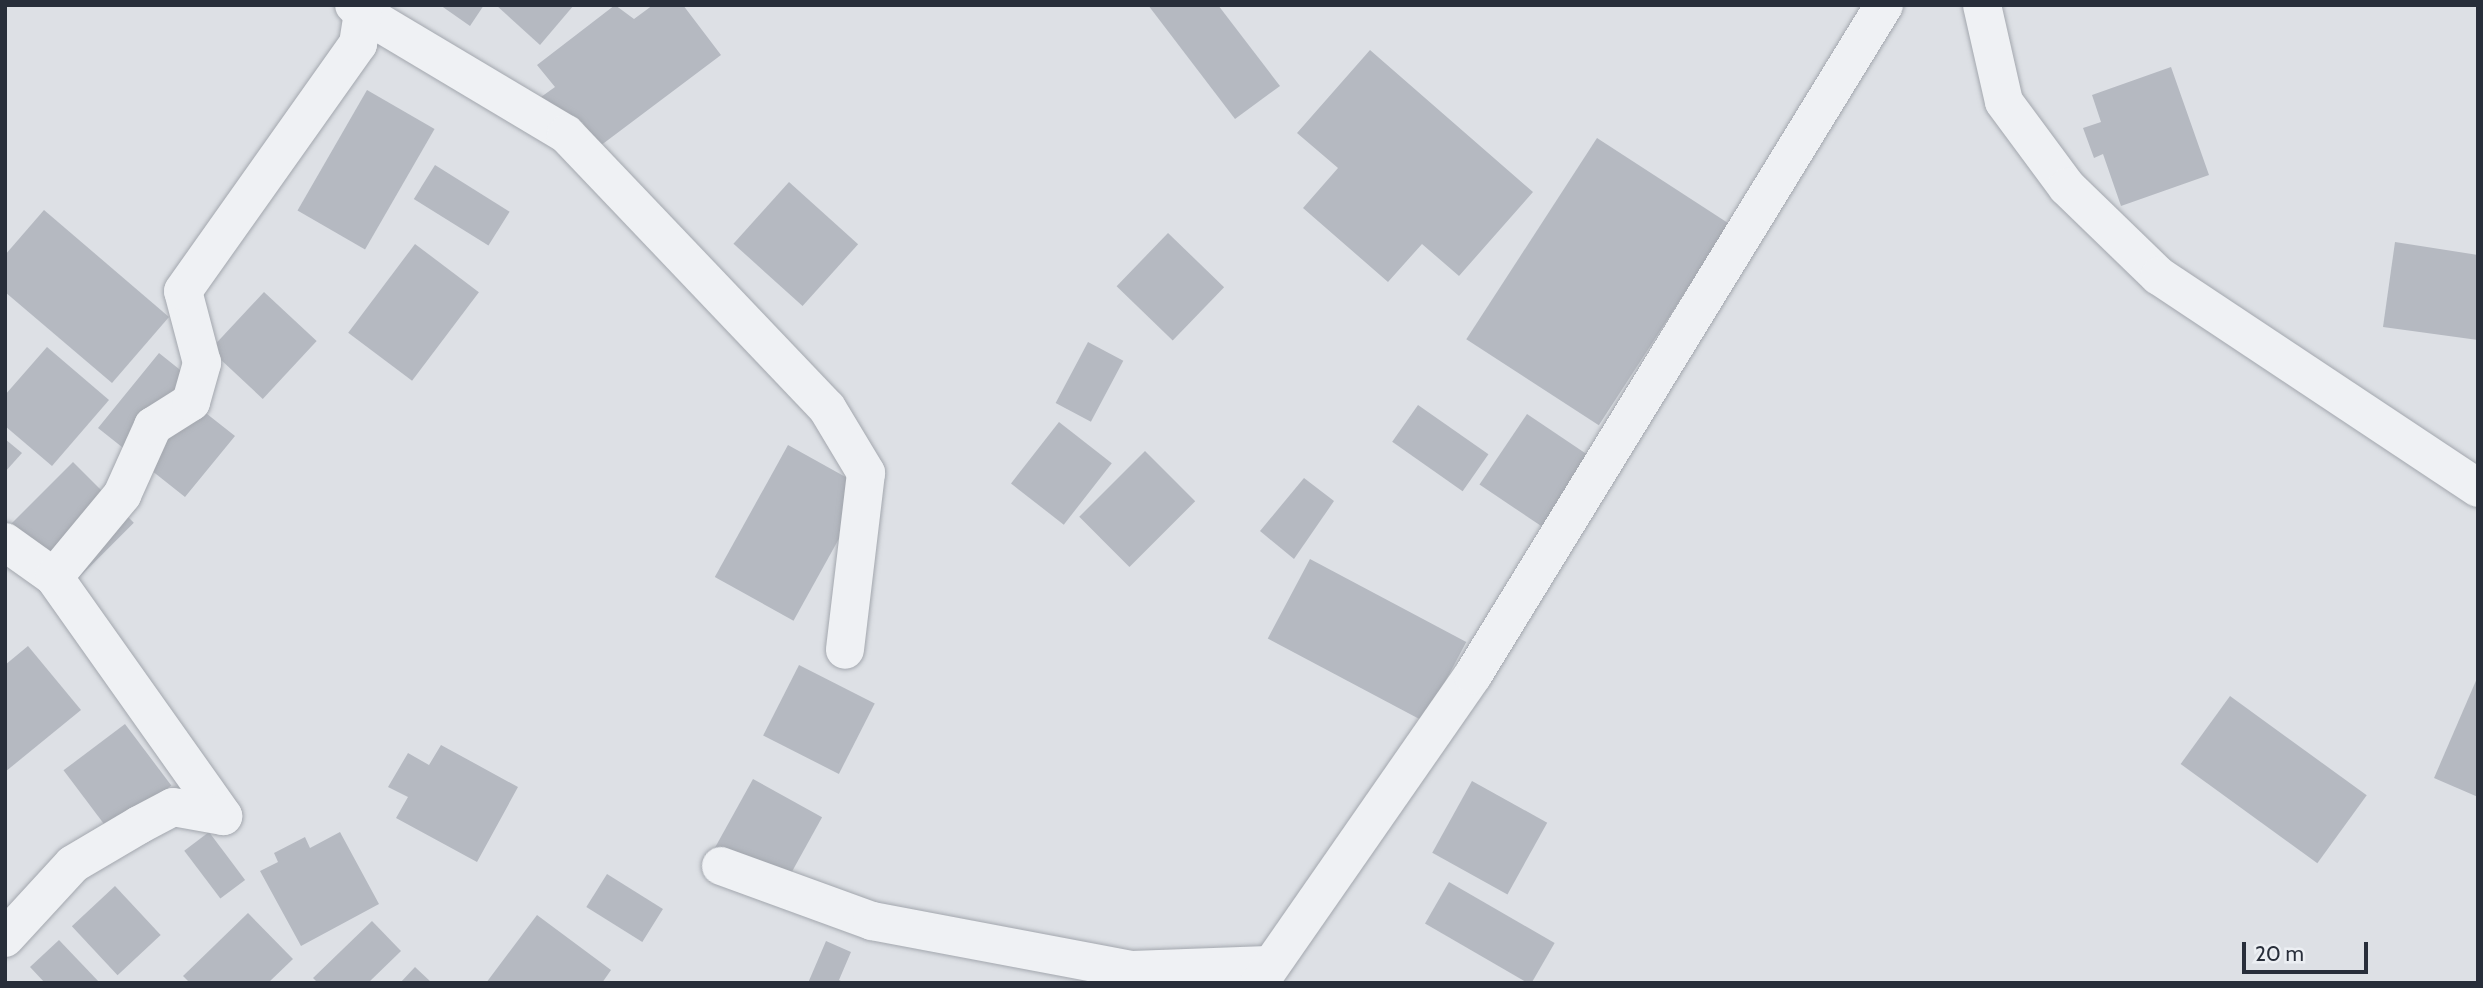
<!DOCTYPE html>
<style>
body{margin:0}
#map{position:relative;width:2483px;height:988px;overflow:hidden;background:#dde0e5;font-family:Cabin,sans-serif}
div>[style]{position:absolute}
.building>*{inset:0;background:#b5b9c1;transform-origin:0 0}
.roads{filter:drop-shadow(0 0 2px #a3a7ae) drop-shadow(0 0 2px #a3a7ae)}
.minor>*{height:38px;margin:-19px;padding:0 19px;transform-origin:19px;border-radius:19px;background:#eff1f4}
span{translate:-50% -50%;white-space:nowrap;text-align:center;line-height:1.15;-webkit-text-stroke:6px #eceff3;paint-order:stroke}
.frame{position:absolute;inset:0;border:7px solid #282e3a;pointer-events:none}
.scale{position:absolute;left:2242px;top:942px;width:126px;height:32px;box-sizing:border-box;border:4px solid #282e3a;border-top:0;padding-left:9px;font-size:21px;line-height:24px;white-space:nowrap;color:#282e3a;-webkit-text-stroke:5px #eceff3;paint-order:stroke}
</style>
<div id="map">
<div class="building">
<div style="clip-path:polygon(440px 5px,484px 5px,470px 26px)"></div>
<div style="clip-path:polygon(496px 5px,574px 5px,540px 45px)"></div>
<div style="clip-path:polygon(615px 5px,634px 19px,653px 5px,683px 5px,721px 55px,600px 146px,582px 122px,568px 132px,541px 97px,555px 87px,537px 65px)"></div>
<div style="clip-path:polygon(1148px 5px,1218px 5px,1280px 86px,1235px 119px)"></div>
<div style="clip-path:polygon(1370px 50px,1533px 192px,1459px 276px,1422px 244px,1388px 282px,1303px 208px,1338px 168px,1297px 133px)"></div>
<div style="clip-path:polygon(2171px 67px,2209px 175px,2121px 206px,2103px 154px,2094px 158px,2083px 128px,2101px 122px,2092px 95px)"></div>
<div style="left:367px;top:90px;width:78px;height:139px;rotate:30deg"></div>
<div style="left:1597px;top:138px;width:158px;height:240px;rotate:33deg"></div>
<div style="left:435px;top:165px;width:88px;height:40px;rotate:32deg"></div>
<div style="left:789px;top:182px;width:93px;height:83px;rotate:42deg"></div>
<div style="clip-path:polygon(44px 210px,169px 317px,112px 383px,5px 292px,5px 255px)"></div>
<div style="left:1168px;top:233px;width:78px;height:74px;rotate:44deg"></div>
<div style="clip-path:polygon(2395px 242px,2478px 255px,2478px 340px,2383px 327px)"></div>
<div style="left:415px;top:244px;width:80px;height:111px;rotate:37deg"></div>
<div style="left:264px;top:292px;width:72px;height:79px;rotate:43deg"></div>
<div style="left:1088px;top:342px;width:40px;height:69px;rotate:28deg"></div>
<div style="clip-path:polygon(47px 347px,109px 400px,52px 466px,5px 426px,5px 395px)"></div>
<div style="clip-path:polygon(159px 353px,199px 385px,188px 399px,235px 436px,185px 497px,98px 428px)"></div>
<div style="left:1418px;top:405px;width:86px;height:45px;rotate:35deg"></div>
<div style="left:1527px;top:414px;width:78px;height:85px;rotate:34deg"></div>
<div style="left:1059px;top:422px;width:67px;height:78px;rotate:38deg"></div>
<div style="clip-path:polygon(5px 439px,22px 453px,5px 472px)"></div>
<div style="left:788px;top:445px;width:90px;height:151px;rotate:29deg"></div>
<div style="left:1145px;top:451px;width:71px;height:93px;rotate:45deg"></div>
<div style="left:73px;top:462px;width:86px;height:94px;rotate:45deg"></div>
<div style="clip-path:polygon(1304px 478px,1334px 501px,1294px 559px,1260px 531px)"></div>
<div style="left:1310px;top:559px;width:177px;height:90px;rotate:28deg"></div>
<div style="clip-path:polygon(28px 646px,81px 710px,5px 772px,5px 665px)"></div>
<div style="left:799px;top:665px;width:85px;height:79px;rotate:27deg"></div>
<div style="clip-path:polygon(2478px 676px,2478px 797px,2434px 778px)"></div>
<div style="left:2230px;top:696px;width:169px;height:84px;rotate:36deg"></div>
<div style="left:125px;top:724px;width:77px;height:77px;rotate:53deg"></div>
<div style="clip-path:polygon(441px 745px,518px 787px,477px 862px,396px 818px,408px 797px,388px 787px,408px 753px,429px 765px)"></div>
<div style="left:753px;top:779px;width:79px;height:86px;rotate:29deg"></div>
<div style="left:1472px;top:781px;width:86px;height:82px;rotate:29deg"></div>
<div style="left:209px;top:832px;width:60px;height:31px;rotate:53deg"></div>
<div style="clip-path:polygon(340px 832px,379px 904px,301px 946px,260px 871px,278px 862px,274px 853px,305px 837px,310px 848px)"></div>
<div style="left:607px;top:874px;width:66px;height:39px;rotate:32deg"></div>
<div style="left:1449px;top:882px;width:122px;height:48px;rotate:30deg"></div>
<div style="left:115px;top:886px;width:67px;height:59px;rotate:47deg"></div>
<div style="clip-path:polygon(248px 913px,293px 959px,268px 983px,190px 983px,183px 976px)"></div>
<div style="clip-path:polygon(537px 915px,611px 970px,602px 983px,486px 983px)"></div>
<div style="clip-path:polygon(372px 921px,401px 951px,368px 983px,318px 983px,313px 978px)"></div>
<div style="clip-path:polygon(59px 940px,100px 983px,45px 983px,30px 967px)"></div>
<div style="clip-path:polygon(826px 941px,851px 952px,839px 980px,845px 983px,808px 983px)"></div>
<div style="clip-path:polygon(415px 967px,432px 983px,400px 983px)"></div>
</div>
<div class="roads">
<div class="minor">
<div style="left:1982px;top:5px;width:99px;rotate:77.2deg"></div>
<div style="left:2004px;top:102px;width:106px;rotate:53.5deg"></div>
<div style="left:2067px;top:187px;width:128px;rotate:44.1deg"></div>
<div style="left:2159px;top:276px;width:383px;rotate:33.6deg"></div>
<div style="left:363px;top:13px;width:236px;rotate:30.8deg"></div>
<div style="left:566px;top:134px;width:378px;rotate:46.4deg"></div>
<div style="left:827px;top:408px;width:76px;rotate:59deg"></div>
<div style="left:866px;top:473px;width:178px;rotate:96.8deg"></div>
<div style="left:5px;top:542px;width:60px;rotate:35.5deg"></div>
<div style="left:54px;top:577px;width:293px;rotate:54.7deg"></div>
<div style="left:54px;top:577px;width:107px;rotate:-50.3deg"></div>
<div style="left:122px;top:495px;width:76px;rotate:-65.8deg"></div>
<div style="left:153px;top:426px;width:45px;rotate:-32.3deg"></div>
<div style="left:191px;top:402px;width:41px;rotate:-74.2deg"></div>
<div style="left:202px;top:363px;width:74px;rotate:-104.8deg"></div>
<div style="left:183px;top:291px;width:303px;rotate:-54.7deg"></div>
<div style="left:358px;top:44px;width:31px;rotate:-81deg"></div>
<div style="left:363px;top:13px;width:12px;rotate:-138deg"></div>
<div style="left:721px;top:866px;width:161px;rotate:20deg"></div>
<div style="left:872px;top:921px;width:265px;rotate:10.7deg"></div>
<div style="left:1132px;top:970px;width:136px;rotate:-2.1deg"></div>
<div style="left:5px;top:938px;width:100px;rotate:-47.4deg"></div>
<div style="left:73px;top:864px;width:77px;rotate:-30.6deg"></div>
<div style="left:139px;top:825px;width:38px;rotate:-28deg"></div>
<div style="left:173px;top:807px;width:51px;rotate:10.2deg"></div>
<div style="left:1259px;top:983px;width:375px;rotate:-55.2deg"></div>
<div style="left:1473px;top:675px;width:786px;rotate:-58.47deg"></div>
</div>
</div>
<div class="frame"></div>
<div class="scale">20 m</div>
</div>
